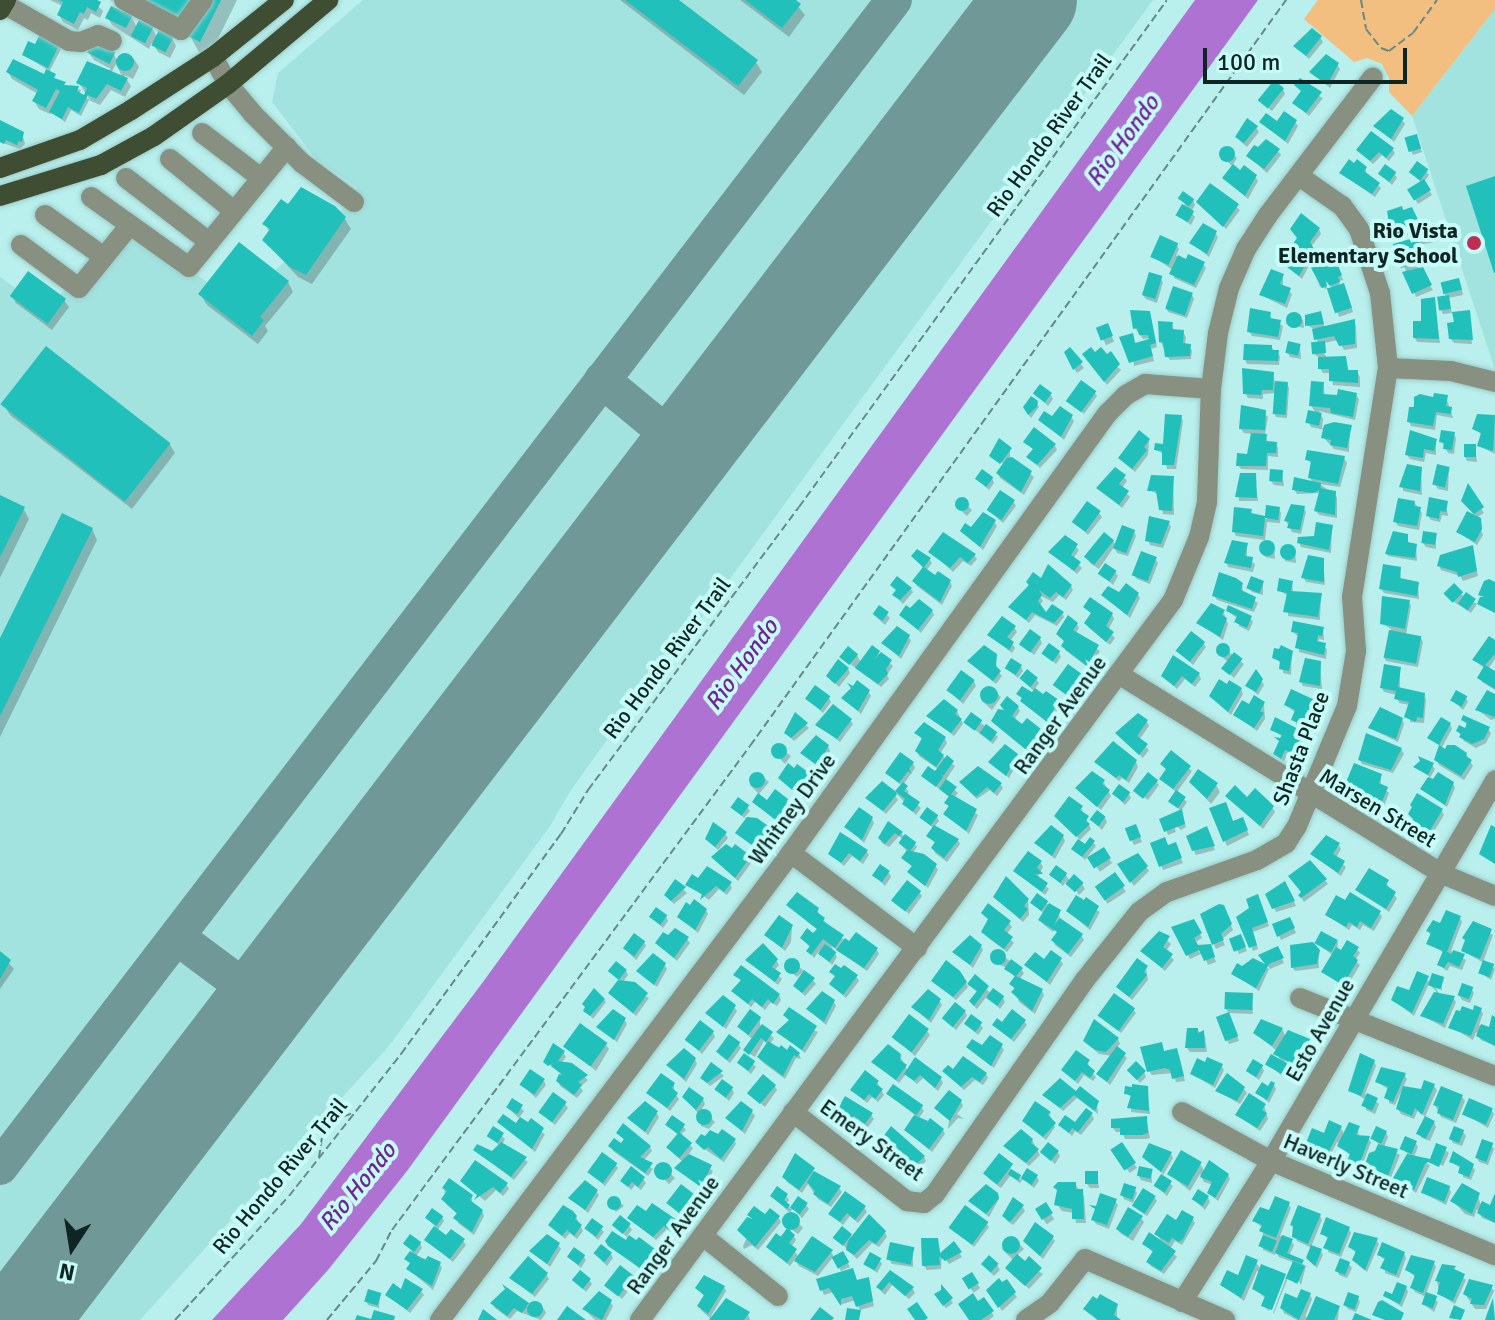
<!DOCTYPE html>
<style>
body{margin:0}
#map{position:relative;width:1495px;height:1320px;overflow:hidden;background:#b9efec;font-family:Signika,sans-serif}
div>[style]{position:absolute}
.built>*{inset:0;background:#a3e3df}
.green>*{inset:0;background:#f2bf80}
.water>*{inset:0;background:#ae72d3}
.shadow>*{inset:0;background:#0003;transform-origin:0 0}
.taxiway>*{height:36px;margin:-18px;padding:0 18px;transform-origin:18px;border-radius:18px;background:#709896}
.runway>*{height:92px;margin:-46px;padding:0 46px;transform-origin:46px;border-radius:46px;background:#709896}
.building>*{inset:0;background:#22c0bb;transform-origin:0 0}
.round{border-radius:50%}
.path>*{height:2px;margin-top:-1px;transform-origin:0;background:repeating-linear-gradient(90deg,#648a88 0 8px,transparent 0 12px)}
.roads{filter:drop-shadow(0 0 2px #9acbc8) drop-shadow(0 0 2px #9acbc8)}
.minor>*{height:20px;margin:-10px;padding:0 10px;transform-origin:10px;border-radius:10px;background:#889081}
.major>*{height:20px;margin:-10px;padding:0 10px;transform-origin:10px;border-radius:10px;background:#3f4e33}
.dots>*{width:22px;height:22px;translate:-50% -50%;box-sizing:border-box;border:4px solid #c6fdf9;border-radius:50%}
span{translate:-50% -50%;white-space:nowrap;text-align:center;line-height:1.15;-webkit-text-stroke:8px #c6fdf9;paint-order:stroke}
.street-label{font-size:22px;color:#0f2524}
.poi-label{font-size:22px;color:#0f2524;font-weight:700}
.right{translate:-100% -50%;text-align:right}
.water-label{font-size:24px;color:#702396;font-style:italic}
.north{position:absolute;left:32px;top:1208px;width:80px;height:80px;-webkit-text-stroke:6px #c6fdf9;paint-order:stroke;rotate:192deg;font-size:22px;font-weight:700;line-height:32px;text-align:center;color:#0f2524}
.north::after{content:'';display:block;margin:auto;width:28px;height:36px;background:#0f2524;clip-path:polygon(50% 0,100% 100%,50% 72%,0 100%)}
.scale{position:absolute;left:1203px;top:48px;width:204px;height:36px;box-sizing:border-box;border:4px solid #0f2524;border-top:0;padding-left:10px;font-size:24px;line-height:28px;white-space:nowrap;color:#0f2524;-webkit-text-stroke:6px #c6fdf9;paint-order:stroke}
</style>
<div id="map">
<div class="built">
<div style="clip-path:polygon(363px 0,1153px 0,645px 695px,620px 722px,571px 790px,550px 826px,389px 1046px,140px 1320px,0 1320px,0 277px,47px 311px,121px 221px,238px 304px,345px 207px,358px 188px,315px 158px,272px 102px,278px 73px)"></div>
<div style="clip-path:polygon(1495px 9px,1495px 370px,1412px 116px)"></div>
</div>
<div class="green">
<div style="clip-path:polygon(1318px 0,1495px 0,1495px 9px,1412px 116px,1389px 92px,1389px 78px,1382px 64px,1367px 58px,1354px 62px,1304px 19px)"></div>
</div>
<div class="water">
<div style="clip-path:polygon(1195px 0,1258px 0,407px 1171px,328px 1270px,283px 1320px,212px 1320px,301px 1224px,483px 982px)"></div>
</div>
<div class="shadow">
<div style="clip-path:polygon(50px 0,92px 0,103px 11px,100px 18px,91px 13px,88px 20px,84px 18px,78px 30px,63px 22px,59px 15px,63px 6px)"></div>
<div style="clip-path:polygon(110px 0,237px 0,209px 57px,199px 52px,190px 36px,188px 38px)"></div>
<div style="clip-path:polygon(620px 0,675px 0,756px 62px,762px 72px,744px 95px)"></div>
<div style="clip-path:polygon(740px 0,793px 0,805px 15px,789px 37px)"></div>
<div style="clip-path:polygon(128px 9px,137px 28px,152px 28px,157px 37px,172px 38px,176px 46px,170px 58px,158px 52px,152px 42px,149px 49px,112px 25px,108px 18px,125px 15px)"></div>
<div style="clip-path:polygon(1320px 37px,1323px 42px,1309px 59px,1296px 46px)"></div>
<div style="clip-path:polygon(evenodd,58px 45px,61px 49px,49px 72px,60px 84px,81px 90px,79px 94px,90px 100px,79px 83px,111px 69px,94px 60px,89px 53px,113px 53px,118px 62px,123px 53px,134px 59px,139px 67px,133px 79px,124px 75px,131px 86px,125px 97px,111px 90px,100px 105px,89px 100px,81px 116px,71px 110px,65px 122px,51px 112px,50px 114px,39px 109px,34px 101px,38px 94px,12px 79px,8px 72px,44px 77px,48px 70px,24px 55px,36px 47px,58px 45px,116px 64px,123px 78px,111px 73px,116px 64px)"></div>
<div style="clip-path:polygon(1337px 65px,1340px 69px,1330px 88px,1312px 72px)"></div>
<div style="clip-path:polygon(1297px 85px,1323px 98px,1309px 116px,1295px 103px,1303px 92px)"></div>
<div style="clip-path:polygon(1283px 89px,1285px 94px,1272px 111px,1263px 104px,1261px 100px)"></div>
<div style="clip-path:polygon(1402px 120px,1405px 124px,1394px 142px,1376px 126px)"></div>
<div style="clip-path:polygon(0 122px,22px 133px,25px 144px,20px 149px,0 142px)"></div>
<div style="clip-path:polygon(1261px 122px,1295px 122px,1298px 126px,1288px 144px)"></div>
<div style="clip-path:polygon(1256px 127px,1259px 132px,1247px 147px,1240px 141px,1237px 137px)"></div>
<div style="clip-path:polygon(1418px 141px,1422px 152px,1413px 155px,1411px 151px)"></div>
<div style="clip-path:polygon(1225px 147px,1237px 158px,1232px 166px,1220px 155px)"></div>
<div style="clip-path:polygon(1392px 149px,1395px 153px,1389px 161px,1382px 155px,1373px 164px,1358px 150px)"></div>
<div style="clip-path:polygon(1278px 151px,1281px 155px,1267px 173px,1248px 156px)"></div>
<div style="clip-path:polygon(1366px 168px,1366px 175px,1381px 188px,1375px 197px,1342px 174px)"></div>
<div style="clip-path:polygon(1426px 171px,1429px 175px,1424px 182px,1432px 195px,1418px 204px,1410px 191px,1422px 183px,1411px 172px)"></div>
<div style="clip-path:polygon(1241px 173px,1255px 176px,1258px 181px,1248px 199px,1224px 178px)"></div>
<div style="clip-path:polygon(1394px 173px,1397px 178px,1392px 185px,1380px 174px)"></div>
<div style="clip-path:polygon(1210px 186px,1240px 210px,1226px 229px,1201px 206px)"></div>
<div style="clip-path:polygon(1180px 199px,1193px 200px,1195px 205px,1191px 212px,1195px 217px,1191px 225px,1178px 215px,1185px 204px)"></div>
<div style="clip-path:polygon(289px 207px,345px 219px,351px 229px,312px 284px,298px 277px,264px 240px,270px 233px,265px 224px)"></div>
<div style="clip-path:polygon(1411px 210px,1422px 231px,1436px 232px,1439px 241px,1419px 245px,1423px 260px,1417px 262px,1419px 270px,1433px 290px,1416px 297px,1396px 245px,1418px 242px,1414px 233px,1395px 239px,1393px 235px)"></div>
<div style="clip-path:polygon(1319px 229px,1321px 234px,1311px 247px,1315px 254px,1302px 279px,1282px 262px,1298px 239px)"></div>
<div style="clip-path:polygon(1215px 233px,1218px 237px,1209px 257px,1192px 243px)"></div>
<div style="clip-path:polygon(1177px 245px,1179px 249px,1176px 256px,1203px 264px,1206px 268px,1196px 288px,1174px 278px,1173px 270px,1155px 258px)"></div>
<div style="clip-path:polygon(evenodd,1333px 256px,1343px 280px,1339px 281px,1340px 286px,1346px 290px,1353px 312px,1339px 317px,1330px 290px,1320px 287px,1313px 269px,1325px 265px,1333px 256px,1324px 279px,1334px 289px,1328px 290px,1324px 279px)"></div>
<div style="clip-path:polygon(1283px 276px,1283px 287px,1292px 294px,1287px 308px,1261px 295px)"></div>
<div style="clip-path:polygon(1160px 278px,1163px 282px,1157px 303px,1146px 299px,1143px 295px)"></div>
<div style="clip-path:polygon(288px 282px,293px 292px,265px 326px,268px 331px,258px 344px,207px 305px,201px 295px)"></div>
<div style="clip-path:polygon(1461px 285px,1463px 295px,1448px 298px,1452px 313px,1443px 314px,1441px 310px,1447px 298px,1445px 294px)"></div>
<div style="clip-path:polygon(1192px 295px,1194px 299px,1187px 318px,1168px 312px,1166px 308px)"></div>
<div style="clip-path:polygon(12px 296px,64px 300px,69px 307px,52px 330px,16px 303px)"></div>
<div style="clip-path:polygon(1434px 299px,1440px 343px,1417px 342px,1415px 338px)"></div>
<div style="clip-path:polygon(1270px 314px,1272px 320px,1283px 326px,1280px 340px,1252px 336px,1249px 331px)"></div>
<div style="clip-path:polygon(1288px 314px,1303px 320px,1304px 328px,1286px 324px)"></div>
<div style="clip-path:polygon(1468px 314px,1472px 344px,1454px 343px,1451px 339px,1456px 324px)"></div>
<div style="clip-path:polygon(1151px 318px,1157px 347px,1151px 349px,1154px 361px,1134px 366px,1132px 335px,1136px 345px,1154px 338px,1143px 339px,1135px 328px)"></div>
<div style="clip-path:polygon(1322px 318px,1325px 328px,1354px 321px,1356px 326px,1357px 348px,1344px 350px,1338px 340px,1324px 343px,1327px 350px,1323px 343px,1319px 345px,1327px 358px,1345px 358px,1349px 372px,1357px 372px,1360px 377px,1360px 387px,1333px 385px,1331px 373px,1323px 373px,1320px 368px,1320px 358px,1314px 354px,1318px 343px,1314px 329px,1307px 325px)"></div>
<div style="clip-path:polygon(1172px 324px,1174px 331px,1183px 332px,1186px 337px,1185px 345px,1192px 350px,1191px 359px,1170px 360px,1167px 356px,1161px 342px)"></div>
<div style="left:1107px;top:326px;width:17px;height:9px;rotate:65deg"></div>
<div style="clip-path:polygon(1300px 345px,1301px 359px,1290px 357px,1288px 353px)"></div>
<div style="clip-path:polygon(1271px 347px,1280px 356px,1279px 365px,1247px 364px,1245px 360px)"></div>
<div style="clip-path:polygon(1070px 350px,1084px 368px,1077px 373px,1068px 359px)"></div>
<div style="clip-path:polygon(1094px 355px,1107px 357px,1121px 370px,1107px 385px,1087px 359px)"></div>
<div style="clip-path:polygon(1273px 373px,1275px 383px,1287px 384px,1289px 388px,1287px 418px,1276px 417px,1274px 413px,1276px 393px,1263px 394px,1263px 399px,1248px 398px,1245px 393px)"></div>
<div style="clip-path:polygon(1323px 384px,1325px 396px,1356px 395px,1359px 399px,1355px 420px,1319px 411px,1323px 419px,1322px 428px,1334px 424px,1350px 426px,1349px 452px,1334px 449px,1324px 438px,1325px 430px,1311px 427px,1308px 422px,1316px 414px,1311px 405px)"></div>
<div style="clip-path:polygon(1094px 392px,1097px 396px,1084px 414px,1069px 401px)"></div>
<div style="clip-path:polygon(1036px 394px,1051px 395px,1053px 399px,1048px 406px)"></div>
<div style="clip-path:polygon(1446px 397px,1453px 418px,1437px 415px,1435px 430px,1411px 426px,1409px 421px,1416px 398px)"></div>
<div style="clip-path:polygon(1036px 402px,1039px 407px,1031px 418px,1026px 411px)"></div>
<div style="clip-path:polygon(4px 405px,169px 443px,175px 453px,132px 509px,10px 415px)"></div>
<div style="clip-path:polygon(1243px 407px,1258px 408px,1268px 417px,1265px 434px,1268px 443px,1276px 444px,1278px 448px,1278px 457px,1268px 456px,1268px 470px,1241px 469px,1238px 465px,1248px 456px,1253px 434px,1244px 433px,1241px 429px)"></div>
<div style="clip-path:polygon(1478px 416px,1495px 418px,1495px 454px,1479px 446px,1482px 435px,1475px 429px)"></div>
<div style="clip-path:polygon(1071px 417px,1074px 421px,1064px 440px,1041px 420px)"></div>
<div style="clip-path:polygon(1181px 417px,1183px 421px,1176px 469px,1167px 469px,1164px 454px,1156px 450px,1165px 447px)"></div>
<div style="clip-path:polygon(1454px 434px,1456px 438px,1454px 454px,1448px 453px,1442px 442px)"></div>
<div style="clip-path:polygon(1149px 440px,1148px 455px,1135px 472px,1120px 459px)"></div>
<div style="clip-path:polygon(1436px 440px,1436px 455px,1426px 453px,1424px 462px,1410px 459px,1407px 455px)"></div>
<div style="clip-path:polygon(1026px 442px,1055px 446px,1057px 450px,1040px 468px,1029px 457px,1034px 450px)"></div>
<div style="clip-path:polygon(1475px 446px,1477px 462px,1467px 461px,1465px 457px)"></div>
<div style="clip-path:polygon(1010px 450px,1010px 458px,1034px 477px,1024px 495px,1000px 478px,998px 473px,1009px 468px,992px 456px)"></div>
<div style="clip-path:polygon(1344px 458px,1347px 463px,1340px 487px,1320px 484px,1337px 497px,1337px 518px,1319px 515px,1316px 511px,1321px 493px,1297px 494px,1294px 489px,1313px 483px,1310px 478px,1312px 464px,1307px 459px)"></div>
<div style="clip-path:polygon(1449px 468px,1448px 491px,1438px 489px,1435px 484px)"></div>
<div style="clip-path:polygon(1421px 469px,1422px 495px,1403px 491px,1402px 477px)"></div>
<div style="clip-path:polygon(1282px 472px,1284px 486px,1274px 485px,1271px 481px)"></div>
<div style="clip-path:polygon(1254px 475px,1258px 501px,1239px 501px,1237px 486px)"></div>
<div style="clip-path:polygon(1124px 477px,1127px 481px,1122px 488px,1130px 497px,1122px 508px,1099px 488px)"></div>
<div style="clip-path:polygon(992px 478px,994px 483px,989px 490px,977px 479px)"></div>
<div style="clip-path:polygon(1173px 478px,1174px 515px,1163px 514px,1159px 495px,1149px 490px)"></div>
<div style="clip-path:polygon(1468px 487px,1484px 513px,1476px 518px,1483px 535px,1477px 545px,1458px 532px,1477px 517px,1466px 506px)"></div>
<div style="clip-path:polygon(0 497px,23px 508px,29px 519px,0 578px)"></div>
<div style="clip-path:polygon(960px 498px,972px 510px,967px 516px,955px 505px)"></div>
<div style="clip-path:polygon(1013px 501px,1016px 506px,1003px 523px,988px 510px)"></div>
<div style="clip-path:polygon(1414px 502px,1422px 513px,1419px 530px,1398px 526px,1395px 521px)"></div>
<div style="clip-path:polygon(1446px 503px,1448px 516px,1442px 515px,1440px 522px,1431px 520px,1428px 516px)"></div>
<div style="clip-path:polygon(1268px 508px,1279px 509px,1281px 513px,1280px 523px,1267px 522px,1265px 540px,1236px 536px,1234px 532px,1251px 511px,1253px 516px,1267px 519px)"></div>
<div style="clip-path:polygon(1304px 508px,1306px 512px,1301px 534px,1292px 532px,1286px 521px)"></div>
<div style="clip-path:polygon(1099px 513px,1102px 517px,1088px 535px,1074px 521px)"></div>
<div style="clip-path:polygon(994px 522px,997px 526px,983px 550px,962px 531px)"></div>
<div style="clip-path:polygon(1169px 523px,1171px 527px,1163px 548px,1150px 545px,1148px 540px)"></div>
<div style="clip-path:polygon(1332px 527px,1331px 553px,1301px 547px,1299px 542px,1315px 538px)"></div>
<div style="clip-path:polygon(92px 529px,97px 540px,0 737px,0 643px)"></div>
<div style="clip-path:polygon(1134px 531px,1136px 536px,1128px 556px,1117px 553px,1114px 547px,1099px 569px,1090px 563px,1087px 558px,1113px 541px,1116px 546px)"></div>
<div style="clip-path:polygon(1394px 533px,1407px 536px,1409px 545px,1416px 546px,1417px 561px,1388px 556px,1386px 552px)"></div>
<div style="clip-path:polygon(1435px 535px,1436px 549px,1426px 547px,1423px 543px)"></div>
<div style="clip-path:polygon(1066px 537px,1079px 550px,1073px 559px,1082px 568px,1077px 574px,1051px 552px)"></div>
<div style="clip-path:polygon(1262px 543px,1274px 545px,1275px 559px,1265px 557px)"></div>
<div style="clip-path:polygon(1247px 545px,1247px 558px,1255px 564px,1253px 572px,1228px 567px,1226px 562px)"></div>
<div style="clip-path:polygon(1284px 547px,1295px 550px,1296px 563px,1285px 561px)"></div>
<div style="clip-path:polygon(1472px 548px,1478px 576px,1463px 581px,1460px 576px,1441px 570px,1439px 565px)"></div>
<div style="clip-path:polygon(931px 552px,974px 555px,977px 559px,971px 566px,963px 561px,953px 572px)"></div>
<div style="clip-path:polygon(914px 557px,929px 559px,932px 563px,926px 571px,950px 582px,952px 586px,942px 605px,917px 586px,914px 581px,924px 569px)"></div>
<div style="clip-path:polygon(1155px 559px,1158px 563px,1150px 584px,1137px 579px,1134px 575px)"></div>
<div style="clip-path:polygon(1323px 560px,1325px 585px,1306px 582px,1304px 578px)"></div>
<div style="clip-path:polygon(1400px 569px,1401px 580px,1418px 584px,1419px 599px,1384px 593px,1381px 589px)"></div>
<div style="clip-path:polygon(1115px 572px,1118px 576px,1113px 585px,1101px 574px)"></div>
<div style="clip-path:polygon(1034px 575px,1042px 581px,1071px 586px,1073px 590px,1066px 600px,1059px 595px,1053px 602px,1039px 595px,1043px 601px,1039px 606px,1047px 615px,1062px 613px,1064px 617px,1057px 626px,1035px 615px,1029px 623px,1010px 607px,1019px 602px)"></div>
<div style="clip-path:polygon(1263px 582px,1263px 595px,1252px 592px,1249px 588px)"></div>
<div style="clip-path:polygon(1292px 583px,1293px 593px,1321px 594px,1320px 620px,1288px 616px,1288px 596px,1279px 590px)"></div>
<div style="clip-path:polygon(1242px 584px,1243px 593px,1258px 603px,1254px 612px,1217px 600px,1214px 595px)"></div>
<div style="clip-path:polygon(893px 585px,910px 588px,913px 592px,903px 604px,894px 595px,897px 591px)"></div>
<div style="clip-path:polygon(1119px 594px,1137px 594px,1140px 598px,1130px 618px,1104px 596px)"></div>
<div style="clip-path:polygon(1461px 594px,1477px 604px,1471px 613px,1448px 598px)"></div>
<div style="clip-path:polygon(1409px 602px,1411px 606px,1406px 635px,1420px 637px,1423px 642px,1418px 667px,1386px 661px,1384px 657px,1391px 629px,1382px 623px)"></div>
<div style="clip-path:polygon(879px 607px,890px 618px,885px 625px,874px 615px)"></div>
<div style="clip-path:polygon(1085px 607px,1112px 614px,1114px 619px,1108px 630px,1115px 638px,1110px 645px,1089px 628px,1086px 623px,1093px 615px)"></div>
<div style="clip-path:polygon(932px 611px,934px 615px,921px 633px,902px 615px)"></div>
<div style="clip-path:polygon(1223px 611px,1228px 624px,1223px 640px,1199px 623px)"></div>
<div style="clip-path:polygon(1228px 611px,1250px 618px,1253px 622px,1249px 631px,1239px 626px,1238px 619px)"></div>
<div style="clip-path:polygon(1077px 624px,1079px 628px,1075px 634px,1100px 651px,1090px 669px,1065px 650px,1065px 642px,1058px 634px)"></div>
<div style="clip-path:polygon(1014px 627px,1017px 632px,1010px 641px,1015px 648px,1012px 653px,989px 635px)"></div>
<div style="clip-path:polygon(1323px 629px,1324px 640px,1319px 639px,1318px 643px,1327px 649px,1326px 659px,1299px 652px,1299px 637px,1293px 632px)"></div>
<div style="clip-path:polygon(908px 636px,911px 641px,901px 659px,883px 643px)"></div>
<div style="clip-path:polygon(1040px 639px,1042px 643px,1034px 655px,1022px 644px)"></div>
<div style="clip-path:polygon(1495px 642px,1495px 659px,1488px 669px,1495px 673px,1495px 690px,1482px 682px,1480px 678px,1485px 669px,1474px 660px)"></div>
<div style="clip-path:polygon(1203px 643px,1206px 647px,1193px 665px,1178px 651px)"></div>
<div style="clip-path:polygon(1220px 645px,1244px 664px,1234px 678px,1224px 668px,1228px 662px,1216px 652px)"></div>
<div style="clip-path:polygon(872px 648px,893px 666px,887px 675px,889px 679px,881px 687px,841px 657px,857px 655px,861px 663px)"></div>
<div style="clip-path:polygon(1292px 652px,1291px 675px,1283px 673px,1282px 664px,1274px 658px)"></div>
<div style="clip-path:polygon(1044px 653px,1059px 653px,1061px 657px,1056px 664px)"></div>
<div style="clip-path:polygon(995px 655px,997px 670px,1002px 676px,996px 684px,969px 662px)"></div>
<div style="clip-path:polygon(1320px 663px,1322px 689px,1303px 686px,1301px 682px)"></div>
<div style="clip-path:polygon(1021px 667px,1023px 671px,1018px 678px,1006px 668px)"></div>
<div style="clip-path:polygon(848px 669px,850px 673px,839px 687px,828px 676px)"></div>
<div style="clip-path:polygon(1400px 669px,1400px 690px,1423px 695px,1426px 699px,1424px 723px,1410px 722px,1410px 705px,1399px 703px,1397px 695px,1384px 692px,1382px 688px)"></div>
<div style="clip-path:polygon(1256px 672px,1264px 685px,1258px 695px,1248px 686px)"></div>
<div style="clip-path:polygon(1199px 674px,1201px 679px,1195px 687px,1185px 679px,1177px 689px,1163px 676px)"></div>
<div style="clip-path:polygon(1080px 676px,1083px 680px,1070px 698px,1055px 684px)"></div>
<div style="clip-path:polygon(1036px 679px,1039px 683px,1034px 690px,1060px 706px,1050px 724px,1018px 694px,1032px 695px,1035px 692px,1022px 680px)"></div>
<div style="clip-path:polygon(974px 681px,976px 686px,963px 704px,948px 690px)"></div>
<div style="clip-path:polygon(990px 687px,1001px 697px,992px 710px,981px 700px)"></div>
<div style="clip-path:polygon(1241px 689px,1243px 694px,1231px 715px,1211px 696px)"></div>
<div style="clip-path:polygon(868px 691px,871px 696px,861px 714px,844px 698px)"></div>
<div style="clip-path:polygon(1495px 696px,1495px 719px,1491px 720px,1478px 710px)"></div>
<div style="clip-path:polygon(829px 698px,831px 702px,823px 713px,808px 699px)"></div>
<div style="clip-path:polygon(1466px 698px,1468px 702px,1463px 710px,1452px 700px)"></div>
<div style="clip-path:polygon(1315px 702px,1318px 706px,1306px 728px,1296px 724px,1296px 713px,1286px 705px)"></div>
<div style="clip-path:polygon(1264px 704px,1265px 719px,1257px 731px,1235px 715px,1250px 706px)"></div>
<div style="clip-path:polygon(1018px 707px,1020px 711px,1014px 720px,1042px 734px,1029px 752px,993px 722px)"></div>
<div style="clip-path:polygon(957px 711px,963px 724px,954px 736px,928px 716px)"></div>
<div style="clip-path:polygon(796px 716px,809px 728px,794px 741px,786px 733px)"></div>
<div style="clip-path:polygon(1402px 719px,1404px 724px,1398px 742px,1370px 728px)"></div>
<div style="clip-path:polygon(850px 720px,853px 724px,840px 742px,818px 725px)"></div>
<div style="clip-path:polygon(1463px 720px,1488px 729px,1491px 733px,1486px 743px,1476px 748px,1464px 741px,1458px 731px,1466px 731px,1468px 726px)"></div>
<div style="clip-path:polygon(965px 722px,980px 722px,998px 737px,993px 744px)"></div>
<div style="clip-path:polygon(1147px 722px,1149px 726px,1139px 740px,1149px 750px,1143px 758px,1117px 734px)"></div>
<div style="clip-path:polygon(1450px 724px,1452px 729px,1441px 749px,1466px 754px,1473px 766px,1464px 780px,1439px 765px,1437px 760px,1441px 747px,1430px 738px)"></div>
<div style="clip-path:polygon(1273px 730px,1303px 733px,1305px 738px,1294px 756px,1287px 753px,1284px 762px,1275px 754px,1283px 737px)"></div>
<div style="clip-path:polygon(916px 733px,945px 739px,947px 743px,940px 754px,955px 766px,945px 781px,958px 793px,954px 798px,978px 815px,969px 834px,946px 814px,950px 798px,924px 776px,938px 769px,919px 756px,917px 751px,923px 740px)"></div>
<div style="clip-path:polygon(775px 744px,791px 756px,785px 764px,771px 750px)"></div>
<div style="clip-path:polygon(828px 746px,830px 751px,821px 769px,802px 753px)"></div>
<div style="clip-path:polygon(1401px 749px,1404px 754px,1393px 773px,1362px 764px,1360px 760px)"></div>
<div style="clip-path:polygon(1171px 753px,1192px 771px,1177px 792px,1187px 802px,1181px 811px,1186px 827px,1181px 830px,1172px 821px,1176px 832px,1168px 835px,1162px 820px,1181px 811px,1171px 801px,1177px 793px,1161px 779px,1167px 771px,1163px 765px)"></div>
<div style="clip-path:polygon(1016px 755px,1019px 760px,1009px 778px,991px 763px)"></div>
<div style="clip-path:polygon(1096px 762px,1136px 762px,1138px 767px,1129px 783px,1122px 778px,1119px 781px)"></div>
<div style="clip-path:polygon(913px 763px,915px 768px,903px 785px,909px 792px,907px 795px,921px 808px,916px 815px,896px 793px,902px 786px,887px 773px)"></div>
<div style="clip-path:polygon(1432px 765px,1435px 769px,1429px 780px,1453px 783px,1455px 788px,1447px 807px,1423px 789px,1430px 777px,1416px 767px)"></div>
<div style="clip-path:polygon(757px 772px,769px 782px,759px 794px,750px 785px)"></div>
<div style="clip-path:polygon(809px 776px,812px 780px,800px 797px,780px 778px)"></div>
<div style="clip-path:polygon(1381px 776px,1381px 786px,1389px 793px,1384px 806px,1349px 791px,1346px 787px)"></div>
<div style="clip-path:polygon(1103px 781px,1111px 796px,1101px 810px,1077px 788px)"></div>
<div style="clip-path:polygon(1156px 781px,1159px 785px,1148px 800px,1137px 792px)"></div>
<div style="clip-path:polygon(1191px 782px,1216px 785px,1220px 792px,1211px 804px)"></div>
<div style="clip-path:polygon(961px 783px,1000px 784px,1003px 788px,997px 796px,990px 790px,977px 799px)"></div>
<div style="clip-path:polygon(894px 793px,898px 800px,886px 814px,868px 799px)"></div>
<div style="clip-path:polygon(1128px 793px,1131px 798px,1125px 805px,1114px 794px)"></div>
<div style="clip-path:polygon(1227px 796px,1272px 807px,1275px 812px,1263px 829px)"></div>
<div style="clip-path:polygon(786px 800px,789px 805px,780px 824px,754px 802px)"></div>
<div style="clip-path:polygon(733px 807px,747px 807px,750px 811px,744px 818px)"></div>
<div style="clip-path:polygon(1081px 808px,1091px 829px,1080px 840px,1056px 816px)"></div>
<div style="clip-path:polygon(1212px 809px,1233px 823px,1245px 824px,1249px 835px,1227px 846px)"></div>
<div style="clip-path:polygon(1441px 810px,1444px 815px,1427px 843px,1413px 835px,1410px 831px,1415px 820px)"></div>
<div style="clip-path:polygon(922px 817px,937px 817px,939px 821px,934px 827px,958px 840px,960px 844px,947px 862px,935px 853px,933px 848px,936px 844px,928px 836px,934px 829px)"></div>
<div style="clip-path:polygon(744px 818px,756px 820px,772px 834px,759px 851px,737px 833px,747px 820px)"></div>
<div style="clip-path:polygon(1105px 818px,1107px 822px,1102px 830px,1092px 820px)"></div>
<div style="clip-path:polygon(872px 819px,874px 823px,864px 843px,847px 827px)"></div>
<div style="clip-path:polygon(888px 824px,914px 843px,917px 847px,912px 854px,935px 865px,938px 870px,928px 888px,910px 872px,914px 868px,903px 858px,908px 852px,900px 844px,903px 840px,899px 836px,889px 847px,882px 843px,880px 838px)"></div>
<div style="clip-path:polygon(1138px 831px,1142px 842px,1134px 845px,1132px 841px)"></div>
<div style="clip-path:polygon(725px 833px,728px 838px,718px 850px,707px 839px)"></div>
<div style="clip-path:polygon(1208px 833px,1215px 850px,1196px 855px,1194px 851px)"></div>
<div style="clip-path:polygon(1063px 836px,1065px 841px,1055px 859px,1036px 843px)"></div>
<div style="clip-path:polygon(1093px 842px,1096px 846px,1085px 860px,1074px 848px)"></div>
<div style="clip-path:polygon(1152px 844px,1177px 849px,1183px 863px,1163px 870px)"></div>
<div style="clip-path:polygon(1338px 844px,1341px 849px,1336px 858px,1346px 867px,1341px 876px,1313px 854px)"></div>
<div style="left:1103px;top:850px;width:16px;height:15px;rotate:55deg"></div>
<div style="clip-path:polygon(866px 851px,869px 855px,863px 864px,852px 856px,844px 866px,831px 854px)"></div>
<div style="clip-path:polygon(1138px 855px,1149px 871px,1134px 886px,1120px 865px)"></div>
<div style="clip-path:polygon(750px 857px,752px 862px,738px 881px,714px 858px)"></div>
<div style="clip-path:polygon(1040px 862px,1043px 867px,1037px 878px,1049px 889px,1045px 895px,1015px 871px)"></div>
<div style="clip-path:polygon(889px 873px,891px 877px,885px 886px,874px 875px)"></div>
<div style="clip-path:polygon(1065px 874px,1070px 881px,1082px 884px,1085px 889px,1079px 895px,1072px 883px,1069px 884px,1066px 881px,1063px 886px,1051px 875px)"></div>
<div style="left:1115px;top:875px;width:20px;height:22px;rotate:57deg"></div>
<div style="clip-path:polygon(1325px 880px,1328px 884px,1304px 902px,1300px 896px)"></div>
<div style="clip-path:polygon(698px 881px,730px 883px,732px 888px,727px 895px,719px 889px,709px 900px,688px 885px)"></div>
<div style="clip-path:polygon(1387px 881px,1388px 889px,1397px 898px,1389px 912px,1358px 890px)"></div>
<div style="clip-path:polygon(676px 882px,687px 893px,674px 904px,666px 896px)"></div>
<div style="clip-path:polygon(1285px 884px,1296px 906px,1276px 912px,1268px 895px)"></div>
<div style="clip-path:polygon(919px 892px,922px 896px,909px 914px,894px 901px)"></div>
<div style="clip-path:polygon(995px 897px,1028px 900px,1029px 915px,1023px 922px)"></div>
<div style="clip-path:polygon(1259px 901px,1269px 926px,1253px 932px,1258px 949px,1253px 951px,1239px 916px)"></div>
<div style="clip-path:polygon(1032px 903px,1046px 903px,1059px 912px,1060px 920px,1081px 935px,1084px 940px,1071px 957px,1055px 945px,1053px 940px,1058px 934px,1055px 928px,1053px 932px,1043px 924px,1040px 920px,1044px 914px)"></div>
<div style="clip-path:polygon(1084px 903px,1100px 912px,1090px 930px,1068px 911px)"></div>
<div style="clip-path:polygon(788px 906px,818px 910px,819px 916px,844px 940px,877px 950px,879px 954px,867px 971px,831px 946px,837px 957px,832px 965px,819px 951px,814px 958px,808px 951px,811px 948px,802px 939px,814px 936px,818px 930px)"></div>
<div style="clip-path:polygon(706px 910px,708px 914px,698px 933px,680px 917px)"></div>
<div style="clip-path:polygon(1225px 911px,1233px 930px,1222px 939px,1225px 945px,1216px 949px,1202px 915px)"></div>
<div style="clip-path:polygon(1379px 912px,1382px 917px,1374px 931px,1363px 925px,1360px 930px,1352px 925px,1349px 930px,1327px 915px)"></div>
<div style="clip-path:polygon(983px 913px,1009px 923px,1012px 927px,1006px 935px,1014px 943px,1007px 952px,986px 936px,984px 932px,990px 920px)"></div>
<div style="clip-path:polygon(666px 916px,668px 921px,663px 928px,652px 917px)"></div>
<div style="clip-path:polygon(1460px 918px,1462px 922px,1451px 951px,1466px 960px,1462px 970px,1450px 966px,1447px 971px,1439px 965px,1444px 953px,1428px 943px,1431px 936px,1428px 931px)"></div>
<div style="clip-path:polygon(1194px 922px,1202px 938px,1194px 943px,1200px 953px,1200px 945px,1212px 951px,1216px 962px,1208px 965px,1203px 953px,1190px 959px,1174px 928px)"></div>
<div style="clip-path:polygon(1292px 923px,1296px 933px,1281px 940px,1274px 925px)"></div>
<div style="clip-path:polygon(1473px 924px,1493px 935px,1483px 962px,1495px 969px,1491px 980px,1481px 973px,1484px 963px,1463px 951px)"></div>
<div style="clip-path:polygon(792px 926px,791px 942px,785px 951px,766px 935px)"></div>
<div style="clip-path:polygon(1159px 933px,1171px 944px,1166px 951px,1174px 960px,1165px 971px,1143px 952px)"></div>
<div style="clip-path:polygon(1322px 934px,1338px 942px,1337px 951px,1357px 949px,1360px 953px,1355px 960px,1360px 965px,1346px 988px,1324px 972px,1334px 956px,1316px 943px)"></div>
<div style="clip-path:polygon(687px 939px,690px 943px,677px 961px,657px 943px)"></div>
<div style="clip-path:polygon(1232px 939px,1242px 941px,1247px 951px,1239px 954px)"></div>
<div style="clip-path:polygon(644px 942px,646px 946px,636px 960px,625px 949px)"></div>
<div style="clip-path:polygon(981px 946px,983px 950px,973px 968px,955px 952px)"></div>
<div style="clip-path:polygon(1277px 948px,1284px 963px,1270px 969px,1261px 956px)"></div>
<div style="clip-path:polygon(996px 951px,1021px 969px,1024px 973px,1019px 980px,1042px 991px,1044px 995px,1035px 1014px,1019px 1002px,1012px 984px,1016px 978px,1005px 967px,995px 963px,992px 958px)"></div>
<div style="clip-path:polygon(1318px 951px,1319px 968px,1295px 971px,1292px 967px)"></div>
<div style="clip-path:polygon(0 954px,14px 969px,0 989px)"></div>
<div style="clip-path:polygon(790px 959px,804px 971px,797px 977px,785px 967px)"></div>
<div style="clip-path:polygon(776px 960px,779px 965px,774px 971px,782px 979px,778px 985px,748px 961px)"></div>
<div style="clip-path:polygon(1060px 960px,1063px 964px,1050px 985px,1027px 965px)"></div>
<div style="clip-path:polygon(1254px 960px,1269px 969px,1259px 991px,1233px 974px)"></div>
<div style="clip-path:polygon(664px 964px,667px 969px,657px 987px,639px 972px)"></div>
<div style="clip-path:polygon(1146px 968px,1148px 980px,1132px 1000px,1118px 987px)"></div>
<div style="clip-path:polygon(626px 971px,628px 975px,622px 983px,649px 998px,636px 1016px,610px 994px,620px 981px,611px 972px)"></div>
<div style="clip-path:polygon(832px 972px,856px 976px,859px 981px,846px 998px,831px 984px,836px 978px)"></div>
<div style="clip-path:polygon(959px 972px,968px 987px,975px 977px,991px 994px,1003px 998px,1005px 1002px,1000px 1009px,987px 996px,977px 1009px,974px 1006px,978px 993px,970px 985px,956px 1000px,933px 981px)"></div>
<div style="clip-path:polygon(1418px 973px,1431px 983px,1434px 975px,1442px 978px,1442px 991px,1435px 980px,1432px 982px,1440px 995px,1453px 998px,1456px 1002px,1445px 1028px,1423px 1016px,1436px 991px,1429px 984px,1414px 1016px,1393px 1000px,1398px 988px,1410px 993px)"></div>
<div style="clip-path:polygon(736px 975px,779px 995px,781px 1000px,777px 1006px,771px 1002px,765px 1010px,755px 1002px,751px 1007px,733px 991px,742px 982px)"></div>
<div style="clip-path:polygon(813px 980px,816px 984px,805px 996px,796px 987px)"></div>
<div style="clip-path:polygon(1471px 988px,1474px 993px,1470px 1003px,1462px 1000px,1459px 995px)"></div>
<div style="clip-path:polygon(595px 991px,606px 1002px,593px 1019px,585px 1010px,585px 1004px)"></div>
<div style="clip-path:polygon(1251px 995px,1253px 1014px,1229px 1013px,1226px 1009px)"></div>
<div style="clip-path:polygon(939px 1000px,942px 1005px,931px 1023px,913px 1007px)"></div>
<div style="clip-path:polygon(834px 1002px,836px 1006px,826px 1025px,808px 1009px)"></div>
<div style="clip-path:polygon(734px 1007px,737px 1011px,726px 1029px,707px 1013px)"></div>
<div style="clip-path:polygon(1133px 1009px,1136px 1013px,1121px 1033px,1098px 1014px)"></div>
<div style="clip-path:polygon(1481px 1010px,1483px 1014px,1479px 1025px,1490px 1030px,1495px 1019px,1495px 1046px,1481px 1040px,1476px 1032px,1473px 1040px,1451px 1027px)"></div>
<div style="clip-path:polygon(965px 1012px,967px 1016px,956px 1030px,945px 1020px)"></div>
<div style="clip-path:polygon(785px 1016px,818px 1032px,805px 1053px,779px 1032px,791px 1022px)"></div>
<div style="clip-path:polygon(760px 1018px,760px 1025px,774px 1038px,770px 1044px,799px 1054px,801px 1059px,796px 1058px,785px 1079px,761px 1061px,759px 1057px,768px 1045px,764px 1041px,755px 1057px,745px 1051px,753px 1040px,739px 1027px)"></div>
<div style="clip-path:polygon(624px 1019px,627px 1024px,617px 1042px,599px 1027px)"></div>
<div style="clip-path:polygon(1230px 1019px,1239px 1041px,1229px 1044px,1227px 1040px)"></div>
<div style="clip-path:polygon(1024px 1021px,1027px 1025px,1014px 1042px,994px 1025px)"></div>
<div style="clip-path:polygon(966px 1024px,980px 1024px,983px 1028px,978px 1035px)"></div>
<div style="clip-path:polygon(1282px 1029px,1286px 1037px,1309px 1040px,1311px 1044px,1297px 1068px,1284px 1060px,1290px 1070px,1285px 1078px,1267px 1064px,1281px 1063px,1277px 1051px,1255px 1033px)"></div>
<div style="clip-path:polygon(1197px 1030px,1205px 1036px,1207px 1052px,1190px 1052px,1187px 1048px)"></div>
<div style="clip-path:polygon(927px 1031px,930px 1035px,915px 1056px,892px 1036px)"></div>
<div style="clip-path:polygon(713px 1032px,715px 1037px,702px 1054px,688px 1040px)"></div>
<div style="clip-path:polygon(1118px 1039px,1120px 1044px,1116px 1048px,1127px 1058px,1110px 1085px,1099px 1074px,1112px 1056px,1099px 1054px,1085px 1041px)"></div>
<div style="clip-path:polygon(738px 1043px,741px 1048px,730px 1063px,721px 1056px,718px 1052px)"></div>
<div style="clip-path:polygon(1161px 1044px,1164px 1053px,1179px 1055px,1185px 1081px,1176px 1082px,1173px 1073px,1152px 1075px,1149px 1071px)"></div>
<div style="clip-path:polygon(606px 1045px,609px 1049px,596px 1071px,565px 1046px)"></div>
<div style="clip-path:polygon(1001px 1046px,1004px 1050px,994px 1068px,968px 1047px)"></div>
<div style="clip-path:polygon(563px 1052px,566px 1057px,561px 1063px,571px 1065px,588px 1080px,580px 1087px,583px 1091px,577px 1098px,560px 1086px,558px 1081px,561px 1074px,546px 1062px)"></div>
<div style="clip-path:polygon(900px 1056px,908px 1071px,941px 1079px,943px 1083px,938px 1091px,923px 1078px,917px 1084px,906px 1074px,899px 1083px,873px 1062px)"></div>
<div style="clip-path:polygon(695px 1059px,697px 1064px,686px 1082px,668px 1065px)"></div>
<div style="clip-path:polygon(1088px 1061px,1089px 1069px,1096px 1077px,1093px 1081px,1084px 1075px,1078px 1084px,1063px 1070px)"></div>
<div style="clip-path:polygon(1374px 1061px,1376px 1066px,1365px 1094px,1379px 1104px,1375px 1114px,1366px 1110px,1366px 1100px,1350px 1090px)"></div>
<div style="clip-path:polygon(751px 1062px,756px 1067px,751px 1074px,739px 1063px)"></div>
<div style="clip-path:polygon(711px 1064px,724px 1076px,710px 1086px,702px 1078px)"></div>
<div style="clip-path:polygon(1221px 1066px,1224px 1070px,1215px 1088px,1192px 1074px)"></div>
<div style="clip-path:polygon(1262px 1067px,1264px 1071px,1259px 1080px,1248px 1071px)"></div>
<div style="clip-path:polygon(945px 1072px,986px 1074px,988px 1078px,983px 1085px,975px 1080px,964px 1090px)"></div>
<div style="clip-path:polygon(1144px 1072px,1146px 1077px,1140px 1083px,1132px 1074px)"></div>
<div style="clip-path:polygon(1404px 1075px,1407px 1079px,1395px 1105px,1389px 1103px,1389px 1090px,1378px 1082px)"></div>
<div style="clip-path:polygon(544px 1081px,546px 1085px,536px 1098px,522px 1085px)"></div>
<div style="clip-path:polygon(877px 1082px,884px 1095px,878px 1102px,872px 1097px,867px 1103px,852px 1090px)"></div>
<div style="clip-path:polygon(674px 1084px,674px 1092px,679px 1099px,670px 1111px,649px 1093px)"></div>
<div style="clip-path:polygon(1274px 1085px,1276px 1089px,1269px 1103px,1258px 1093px)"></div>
<div style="clip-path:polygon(775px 1086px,777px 1090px,765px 1107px,750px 1094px)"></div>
<div style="clip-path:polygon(1434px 1086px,1437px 1090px,1425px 1117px,1418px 1110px,1414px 1119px,1401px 1114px,1398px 1109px)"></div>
<div style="clip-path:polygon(1147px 1088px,1150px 1114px,1131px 1112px,1132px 1098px,1126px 1093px)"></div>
<div style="clip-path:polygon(732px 1089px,734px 1093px,729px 1101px,717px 1090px)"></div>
<div style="clip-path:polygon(1244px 1089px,1247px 1093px,1240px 1104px,1217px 1091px)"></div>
<div style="clip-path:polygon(888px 1094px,921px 1107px,924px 1111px,918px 1119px,943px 1130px,945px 1134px,932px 1152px,906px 1130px,916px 1116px)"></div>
<div style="clip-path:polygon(1076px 1094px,1097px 1102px,1098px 1114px,1077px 1098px,1063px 1111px,1045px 1095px)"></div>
<div style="clip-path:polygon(1462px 1097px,1465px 1101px,1456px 1123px,1441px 1117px,1435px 1105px)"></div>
<div style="clip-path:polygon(703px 1099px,705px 1104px,702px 1109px,715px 1122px,709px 1129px,701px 1126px,701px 1116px,687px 1101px)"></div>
<div style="clip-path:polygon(513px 1100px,524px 1111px,519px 1118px,545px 1134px,535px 1152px,500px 1122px,516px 1126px,521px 1120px,507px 1107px)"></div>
<div style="clip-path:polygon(961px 1101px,963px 1106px,957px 1114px,964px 1119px,958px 1118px,948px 1129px,949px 1120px,936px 1108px)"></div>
<div style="clip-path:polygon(565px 1104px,568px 1108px,555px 1125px,540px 1112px)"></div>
<div style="clip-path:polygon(1264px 1105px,1268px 1119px,1260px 1131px,1238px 1115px)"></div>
<div style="clip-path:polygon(1491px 1110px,1494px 1114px,1488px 1128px,1465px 1114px)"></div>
<div style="clip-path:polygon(656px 1112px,659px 1117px,648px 1135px,630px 1119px)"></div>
<div style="clip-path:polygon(752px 1112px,755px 1116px,745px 1134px,727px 1118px)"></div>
<div style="clip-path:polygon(1049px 1113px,1055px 1127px,1046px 1140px,1024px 1121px)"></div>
<div style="clip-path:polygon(871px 1115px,874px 1119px,868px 1127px,857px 1119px,853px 1124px,856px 1128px,853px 1126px,849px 1130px,836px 1117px)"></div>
<div style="clip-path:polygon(1092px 1115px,1094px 1119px,1081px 1135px,1075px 1131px,1072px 1136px,1060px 1125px,1076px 1125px)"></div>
<div style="clip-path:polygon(1146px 1118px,1150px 1138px,1146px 1139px,1125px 1139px,1122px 1132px,1116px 1132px,1113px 1128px)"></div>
<div style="clip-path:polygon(1434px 1122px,1436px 1127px,1430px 1141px,1422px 1138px,1419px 1134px)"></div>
<div style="clip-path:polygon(667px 1125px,683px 1126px,686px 1130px,680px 1135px,693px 1148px,688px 1155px,713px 1171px,704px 1190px,677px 1168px,682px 1161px,669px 1149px,679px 1136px)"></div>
<div style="clip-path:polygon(1340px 1127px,1345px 1135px,1358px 1128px,1359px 1138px,1368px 1138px,1371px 1142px,1360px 1171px,1351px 1167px,1351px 1156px,1337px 1142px,1329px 1158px,1308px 1142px)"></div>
<div style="clip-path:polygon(494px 1129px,505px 1139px,502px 1145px,528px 1162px,514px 1180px,476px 1150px,492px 1153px,500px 1146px,489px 1136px)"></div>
<div style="clip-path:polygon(1386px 1132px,1388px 1137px,1384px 1147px,1400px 1155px,1389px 1182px,1365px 1169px,1380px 1145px,1373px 1139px)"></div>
<div style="clip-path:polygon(1463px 1132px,1466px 1136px,1462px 1146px,1453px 1143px,1451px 1139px)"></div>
<div style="clip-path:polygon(618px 1133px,650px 1147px,652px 1151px,643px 1161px,654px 1170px,660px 1163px,675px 1178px,669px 1184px,653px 1169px,648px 1176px,613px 1151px,611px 1146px,621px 1146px,625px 1141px)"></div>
<div style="clip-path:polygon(885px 1138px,924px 1157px,926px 1161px,911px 1176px,898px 1163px,903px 1154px)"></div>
<div style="clip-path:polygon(734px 1140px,736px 1144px,724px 1162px,700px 1146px)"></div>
<div style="clip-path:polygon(1032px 1140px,1040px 1155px,1029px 1166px,1006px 1147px)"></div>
<div style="clip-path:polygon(1415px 1142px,1418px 1147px,1414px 1157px,1430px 1165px,1438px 1145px,1449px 1153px,1443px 1166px,1432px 1161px,1416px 1193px,1396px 1178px,1409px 1155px,1402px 1148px)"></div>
<div style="left:1121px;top:1145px;width:28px;height:9px;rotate:55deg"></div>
<div style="clip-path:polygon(1491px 1145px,1494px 1149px,1488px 1165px,1479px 1162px,1477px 1158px)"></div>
<div style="clip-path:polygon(1058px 1152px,1060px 1156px,1055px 1164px,1043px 1153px)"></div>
<div style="clip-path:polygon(1171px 1154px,1173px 1158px,1162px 1177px,1173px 1186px,1167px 1196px,1156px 1186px,1163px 1174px,1144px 1157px)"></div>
<div style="clip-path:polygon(795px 1156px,829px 1185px,839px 1188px,842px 1192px,831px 1207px,818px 1199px,808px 1184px,802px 1193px,787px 1182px,784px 1177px)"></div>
<div style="clip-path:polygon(999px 1156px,1021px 1180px,1028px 1170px,1037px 1177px,1039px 1181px,1034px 1188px,1023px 1179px,1020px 1183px,1010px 1176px,1001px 1188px,988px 1178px,986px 1174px)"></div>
<div style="clip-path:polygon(1451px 1162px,1472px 1166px,1475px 1170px,1471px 1180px,1463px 1177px,1462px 1169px)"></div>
<div style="clip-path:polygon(615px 1164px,618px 1168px,605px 1186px,590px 1172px)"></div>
<div style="clip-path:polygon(1200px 1164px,1205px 1172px,1228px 1175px,1230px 1179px,1218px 1201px,1209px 1193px,1213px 1185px,1204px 1182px,1200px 1174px,1190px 1191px,1170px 1175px)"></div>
<div style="clip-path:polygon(1151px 1171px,1152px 1183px,1141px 1180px,1139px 1176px)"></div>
<div style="clip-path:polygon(1097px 1173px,1099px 1188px,1090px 1188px,1087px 1184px)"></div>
<div style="clip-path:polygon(643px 1179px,646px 1183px,641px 1190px,635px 1185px,631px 1190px,623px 1181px)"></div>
<div style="clip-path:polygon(462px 1181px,506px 1184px,509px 1189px,503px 1196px,496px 1190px,485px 1201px)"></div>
<div style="clip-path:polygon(1075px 1184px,1084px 1196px,1086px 1223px,1076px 1223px,1074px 1213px,1062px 1211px,1059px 1207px,1059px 1192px)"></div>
<div style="clip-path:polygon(444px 1188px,472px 1197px,472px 1204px,482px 1211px,484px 1216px,474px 1235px,458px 1223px,458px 1215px,446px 1204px)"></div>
<div style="clip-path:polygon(1449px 1188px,1451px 1192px,1446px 1205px,1423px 1193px)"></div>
<div style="clip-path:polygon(1134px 1189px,1137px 1193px,1133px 1203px,1124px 1199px,1122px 1195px)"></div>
<div style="clip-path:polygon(596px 1191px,599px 1195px,588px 1213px,571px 1198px)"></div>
<div style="clip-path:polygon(976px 1193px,997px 1195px,999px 1199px,989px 1217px,970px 1201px)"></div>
<div style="clip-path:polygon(693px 1195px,695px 1200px,683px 1217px,668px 1203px)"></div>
<div style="clip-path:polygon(1478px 1195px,1480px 1203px,1491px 1207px,1495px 1198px,1495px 1223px,1482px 1218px,1477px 1209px,1474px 1217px,1465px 1214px,1453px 1201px)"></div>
<div style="clip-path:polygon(772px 1196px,786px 1196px,789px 1200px,786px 1204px,791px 1209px,798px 1199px,806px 1205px,809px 1209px,802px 1218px,793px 1209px,789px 1213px,803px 1228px,798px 1234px,785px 1225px,782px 1220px,789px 1212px)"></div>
<div style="clip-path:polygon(614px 1197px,624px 1206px,616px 1212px,608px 1204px)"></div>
<div style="clip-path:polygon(1154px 1197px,1157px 1201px,1147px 1216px,1138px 1210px,1135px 1206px)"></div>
<div style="clip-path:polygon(1208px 1198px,1210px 1202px,1205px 1210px,1193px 1199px)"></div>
<div style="clip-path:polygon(1115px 1201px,1118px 1205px,1109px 1229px,1096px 1224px,1093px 1219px)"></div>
<div style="clip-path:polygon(1288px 1203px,1291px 1208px,1280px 1236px,1291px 1241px,1294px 1245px,1289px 1256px,1306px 1266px,1301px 1285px,1295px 1274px,1291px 1276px,1297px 1285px,1289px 1278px,1295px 1263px,1279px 1257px,1276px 1252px,1275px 1255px,1263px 1250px,1263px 1228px,1254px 1221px)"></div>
<div style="left:1045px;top:1205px;width:17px;height:9px;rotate:57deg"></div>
<div style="clip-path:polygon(1022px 1206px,1025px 1211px,1013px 1225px,1007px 1221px,1004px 1216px)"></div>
<div style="clip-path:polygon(864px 1207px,867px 1212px,858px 1223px,850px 1216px,843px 1225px,830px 1214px)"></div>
<div style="clip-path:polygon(646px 1214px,675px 1221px,678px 1225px,672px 1233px,667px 1229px,656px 1240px,629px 1218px)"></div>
<div style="clip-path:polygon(750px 1215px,778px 1217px,781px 1222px,758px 1250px,752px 1245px,744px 1249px,743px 1246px,754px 1222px)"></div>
<div style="clip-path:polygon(1320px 1216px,1322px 1220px,1311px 1247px,1321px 1251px,1323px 1255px,1317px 1268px,1311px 1262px,1312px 1248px,1297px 1241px,1292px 1225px)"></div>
<div style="clip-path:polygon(442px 1217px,444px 1221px,437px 1231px,446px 1238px,463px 1241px,466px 1245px,453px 1262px,426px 1240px,436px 1227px,427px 1218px)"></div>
<div style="clip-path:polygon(576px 1217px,583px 1231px,577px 1239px,570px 1233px,565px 1239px,551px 1225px)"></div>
<div style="clip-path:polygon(1141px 1218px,1144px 1222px,1133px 1241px,1120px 1233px,1118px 1229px)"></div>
<div style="clip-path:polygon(1192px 1218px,1195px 1223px,1182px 1245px,1175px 1241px,1170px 1249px,1177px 1257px,1164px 1274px,1151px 1266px,1148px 1262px,1154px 1253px,1144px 1244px,1163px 1245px,1157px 1234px)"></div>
<div style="clip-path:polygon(592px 1220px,604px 1232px,598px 1240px,586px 1228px)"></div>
<div style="clip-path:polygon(986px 1223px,989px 1227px,974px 1247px,953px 1229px)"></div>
<div style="clip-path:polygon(614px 1225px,629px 1225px,632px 1230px,627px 1236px,654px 1250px,656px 1255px,643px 1271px,609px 1245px,629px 1239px)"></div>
<div style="clip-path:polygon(789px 1228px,796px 1240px,791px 1247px,799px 1257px,831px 1252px,835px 1258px,843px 1254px,850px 1267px,841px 1271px,833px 1257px,818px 1276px,799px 1266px,795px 1259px,790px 1266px,768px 1248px)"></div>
<div style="clip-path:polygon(1349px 1229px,1351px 1233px,1341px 1257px,1328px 1252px,1329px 1240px,1322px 1233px)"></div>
<div style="clip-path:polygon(885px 1232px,887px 1237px,879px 1247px,872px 1243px,857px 1259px,836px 1238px,850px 1235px,853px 1241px)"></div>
<div style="clip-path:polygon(1012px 1236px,1024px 1249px,1016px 1256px,1043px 1274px,1029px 1289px,1010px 1272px,1014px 1261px,1002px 1249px)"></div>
<div style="clip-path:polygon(1052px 1237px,1055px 1241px,1043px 1259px,1028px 1245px)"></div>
<div style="clip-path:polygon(937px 1240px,941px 1255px,954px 1244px,962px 1257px,949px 1264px,942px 1255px,941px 1269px,927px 1270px,924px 1266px)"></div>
<div style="clip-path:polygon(1376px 1240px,1379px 1244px,1367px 1272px,1357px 1264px,1357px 1254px,1350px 1247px)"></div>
<div style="clip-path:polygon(420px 1243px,422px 1248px,416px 1256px,439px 1263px,442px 1268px,433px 1290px,408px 1269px,412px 1265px,407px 1259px,412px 1251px,405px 1244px)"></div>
<div style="clip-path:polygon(558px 1245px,561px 1249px,550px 1267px,532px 1251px)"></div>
<div style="clip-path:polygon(913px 1248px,913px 1267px,892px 1264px,889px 1259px)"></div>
<div style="clip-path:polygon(1404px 1253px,1406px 1258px,1399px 1278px,1385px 1273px,1386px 1261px,1379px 1255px)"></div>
<div style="clip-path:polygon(611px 1254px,613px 1258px,607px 1266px,596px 1255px)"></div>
<div style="clip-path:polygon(583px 1256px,586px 1260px,581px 1268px,569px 1257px)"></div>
<div style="clip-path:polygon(879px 1259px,882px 1264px,877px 1273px,866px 1264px)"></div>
<div style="clip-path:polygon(1256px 1262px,1261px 1270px,1283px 1276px,1269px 1311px,1263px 1305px,1266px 1299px,1254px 1288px,1260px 1272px,1257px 1271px,1244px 1301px,1223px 1285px,1239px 1278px)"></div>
<div style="clip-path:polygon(1434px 1263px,1436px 1267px,1426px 1294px,1438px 1302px,1434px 1312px,1423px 1304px,1426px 1297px,1415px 1292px,1412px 1287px,1416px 1278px,1408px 1270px)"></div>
<div style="clip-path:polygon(1349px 1264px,1352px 1268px,1347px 1278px,1339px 1275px,1337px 1270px)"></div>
<div style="clip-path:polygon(997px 1265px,1000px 1270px,994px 1276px,986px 1268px)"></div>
<div style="clip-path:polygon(1451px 1267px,1466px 1280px,1455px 1304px,1439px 1294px,1437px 1280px)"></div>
<div style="clip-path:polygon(891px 1272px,913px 1289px,915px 1293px,909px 1299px,892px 1285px,885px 1295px,881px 1291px,878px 1287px)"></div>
<div style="clip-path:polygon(546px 1274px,549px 1279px,535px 1297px,512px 1278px)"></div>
<div style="clip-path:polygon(855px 1275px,857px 1283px,868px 1279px,874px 1306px,860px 1310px,855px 1300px,840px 1305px,833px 1292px,824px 1295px,822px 1290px)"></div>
<div style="left:971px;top:1275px;width:16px;height:8px;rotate:55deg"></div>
<div style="clip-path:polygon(632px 1277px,635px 1282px,622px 1299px,607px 1286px)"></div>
<div style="clip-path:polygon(1286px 1278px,1287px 1280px,1274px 1313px,1273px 1313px)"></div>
<div style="clip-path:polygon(575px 1280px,589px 1280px,592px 1284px,586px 1292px)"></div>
<div style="clip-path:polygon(1006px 1281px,1017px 1297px,1002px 1311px,989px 1290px)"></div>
<div style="clip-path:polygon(724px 1287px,726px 1291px,711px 1316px,713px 1318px,726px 1301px,748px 1314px,750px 1320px,712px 1320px,701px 1310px,699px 1306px,705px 1297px,697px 1288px)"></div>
<div style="clip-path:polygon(1406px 1287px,1408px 1292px,1402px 1307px,1385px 1296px,1393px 1296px)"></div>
<div style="clip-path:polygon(1491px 1287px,1494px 1291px,1486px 1309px,1475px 1309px,1465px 1294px)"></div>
<div style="clip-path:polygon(508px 1288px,530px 1309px,535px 1302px,544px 1309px,546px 1313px,541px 1320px,517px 1311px,510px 1319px,495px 1308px,493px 1304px)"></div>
<div style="left:944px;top:1290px;width:16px;height:9px;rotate:55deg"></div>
<div style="clip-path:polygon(421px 1291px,424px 1295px,410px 1313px,388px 1295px)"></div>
<div style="clip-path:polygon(380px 1295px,379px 1308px,368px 1305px,366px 1300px)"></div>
<div style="clip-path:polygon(1310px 1295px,1312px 1299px,1305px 1317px,1339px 1307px,1338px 1320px,1297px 1320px,1284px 1313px,1282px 1308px)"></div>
<div style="clip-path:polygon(1358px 1298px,1360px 1302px,1356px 1312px,1348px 1309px,1345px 1305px)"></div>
<div style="clip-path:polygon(983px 1300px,994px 1316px,989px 1320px,971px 1320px)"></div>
<div style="clip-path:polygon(610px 1302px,613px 1306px,606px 1320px,595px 1320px,585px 1310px)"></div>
<div style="clip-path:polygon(1117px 1306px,1117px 1320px,1097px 1320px,1086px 1309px)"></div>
</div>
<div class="taxiway">
<div style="left:602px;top:380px;width:110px;rotate:39.5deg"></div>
<div style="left:177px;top:937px;width:109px;rotate:36.8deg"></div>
<div style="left:0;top:1167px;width:1470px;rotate:-52.55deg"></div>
</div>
<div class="runway">
<div style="left:21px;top:1320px;width:1662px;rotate:-52.58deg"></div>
</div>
<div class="building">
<div style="clip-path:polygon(58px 0,97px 0,101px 2px,96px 12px,87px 7px,84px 14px,80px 12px,74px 24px,57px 15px,63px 2px)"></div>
<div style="clip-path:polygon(131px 0,191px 0,179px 24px,166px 17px,168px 12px,150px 3px)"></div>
<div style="clip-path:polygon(206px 0,221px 0,200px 42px,188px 36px)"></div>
<div style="clip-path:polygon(625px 0,679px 0,758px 60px,738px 86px)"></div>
<div style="clip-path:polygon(745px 0,796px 0,801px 4px,782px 28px)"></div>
<div style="clip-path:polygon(111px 6px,124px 12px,127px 8px,130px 9px,128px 14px,132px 16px,126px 28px,105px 18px)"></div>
<div style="left:139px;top:20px;width:16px;height:18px;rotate:27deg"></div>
<div style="clip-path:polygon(1312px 28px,1322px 36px,1306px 56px,1293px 46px)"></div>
<div style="left:159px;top:30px;width:16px;height:17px;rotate:27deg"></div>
<div style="clip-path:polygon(40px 34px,60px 43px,48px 68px,22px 55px,28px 41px,35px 44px)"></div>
<div style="left:93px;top:41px;width:25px;height:13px;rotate:27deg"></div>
<div class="round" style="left:116px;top:53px;width:18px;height:18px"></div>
<div style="clip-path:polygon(1326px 54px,1339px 63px,1327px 85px,1309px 72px)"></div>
<div style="clip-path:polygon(13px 59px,44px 74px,46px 69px,56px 74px,54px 78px,66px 82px,64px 85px,79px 86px,77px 91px,84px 95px,87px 88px,76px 83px,87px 61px,128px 78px,121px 91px,107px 84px,96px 99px,88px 95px,79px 113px,68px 107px,62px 119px,49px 112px,60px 91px,56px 89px,46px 108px,32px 101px,38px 90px,6px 72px)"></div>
<div style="clip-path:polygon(1300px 78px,1322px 92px,1306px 113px,1292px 103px,1301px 91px,1294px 85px)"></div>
<div style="left:1274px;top:80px;width:13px;height:26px;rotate:39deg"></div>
<div style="clip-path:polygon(1391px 109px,1404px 118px,1391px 139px,1373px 126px)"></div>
<div style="clip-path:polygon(1284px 111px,1297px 120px,1285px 141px,1259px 122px,1266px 113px,1277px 121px)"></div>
<div style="clip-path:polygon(1247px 118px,1258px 126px,1244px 143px,1235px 137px)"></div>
<div style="clip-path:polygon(0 120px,24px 132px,22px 142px,19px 141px,17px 145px,6px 140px,4px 144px,0 142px)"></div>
<div style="clip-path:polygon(1371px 131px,1394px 148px,1386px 158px,1379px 152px,1370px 161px,1356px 150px)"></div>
<div style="left:1417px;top:134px;width:15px;height:13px;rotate:74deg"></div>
<div style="clip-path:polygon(1266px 139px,1280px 149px,1264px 169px,1246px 156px,1254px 145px,1258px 147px)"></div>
<div class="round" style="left:1219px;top:146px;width:16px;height:16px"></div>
<div style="clip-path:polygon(1349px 159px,1354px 163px,1357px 159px,1367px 167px,1364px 171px,1380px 183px,1372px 194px,1339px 173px)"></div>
<div style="left:1417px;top:161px;width:14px;height:14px;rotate:36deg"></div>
<div style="clip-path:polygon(1233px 164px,1240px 170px,1244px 165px,1257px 175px,1245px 196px,1222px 178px)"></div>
<div style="left:1385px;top:164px;width:14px;height:12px;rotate:36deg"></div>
<div style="clip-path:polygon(1495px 176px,1495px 273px,1494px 273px,1466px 186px)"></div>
<div style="left:1424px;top:179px;width:13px;height:20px;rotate:58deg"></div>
<div style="clip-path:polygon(1210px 183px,1239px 204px,1223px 227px,1196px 202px)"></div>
<div style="clip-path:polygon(301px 187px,335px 206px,346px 217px,306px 275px,290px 267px,262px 240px,270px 229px,262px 224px,281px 199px,288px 204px)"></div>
<div style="left:1183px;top:191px;width:14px;height:9px;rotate:36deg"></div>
<div style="left:1182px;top:204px;width:14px;height:13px;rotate:30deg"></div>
<div style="clip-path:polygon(1402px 206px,1403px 210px,1412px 207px,1421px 226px,1391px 236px,1387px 211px)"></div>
<div style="clip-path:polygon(1301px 213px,1320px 228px,1310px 242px,1314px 249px,1299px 276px,1280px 262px,1297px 238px,1290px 229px)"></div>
<div style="clip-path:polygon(1203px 223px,1217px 231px,1207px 254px,1189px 243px)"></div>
<div style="clip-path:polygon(1434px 225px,1438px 237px,1418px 240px,1423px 256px,1416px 258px,1418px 263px,1401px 268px,1393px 244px,1410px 239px,1411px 243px,1415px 241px,1412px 232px)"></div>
<div style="left:1160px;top:235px;width:20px;height:24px;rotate:24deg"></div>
<div style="clip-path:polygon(239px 242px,289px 281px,260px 317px,264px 320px,252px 336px,198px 294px)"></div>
<div style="clip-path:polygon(1331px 249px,1342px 275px,1338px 277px,1340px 282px,1330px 286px,1326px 281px,1327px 286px,1322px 288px,1311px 268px,1322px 264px,1319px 254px)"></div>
<div style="clip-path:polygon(1188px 254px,1205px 262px,1194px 285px,1169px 274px,1178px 255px,1186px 259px)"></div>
<div style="clip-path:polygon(1423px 267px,1432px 285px,1412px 294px,1402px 272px)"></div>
<div style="clip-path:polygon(1271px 269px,1284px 274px,1280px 284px,1291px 288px,1285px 304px,1259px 295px)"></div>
<div style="left:28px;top:271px;width:47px;height:31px;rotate:36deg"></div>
<div style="left:1149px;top:272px;width:14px;height:24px;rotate:17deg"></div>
<div style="left:1459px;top:278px;width:12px;height:19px;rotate:76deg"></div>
<div style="left:1344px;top:283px;width:26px;height:18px;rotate:72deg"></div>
<div style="left:1173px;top:286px;width:21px;height:24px;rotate:19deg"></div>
<div style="left:1449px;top:295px;width:14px;height:12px;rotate:82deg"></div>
<div style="clip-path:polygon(1435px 297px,1439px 339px,1413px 338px,1413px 321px,1421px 321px,1421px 299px)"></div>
<div style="clip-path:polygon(1250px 308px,1271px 312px,1270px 318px,1281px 320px,1278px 337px,1247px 332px)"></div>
<div style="clip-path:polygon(1130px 310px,1150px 311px,1156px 343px,1150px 345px,1153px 356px,1129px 363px,1119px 337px,1133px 333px,1135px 343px,1149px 339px,1148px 335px,1139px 335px,1137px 328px,1133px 329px)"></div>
<div style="clip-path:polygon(1470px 310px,1473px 340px,1449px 339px,1447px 323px,1454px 322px,1452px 312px)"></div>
<div style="clip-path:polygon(1321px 311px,1324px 324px,1305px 326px,1305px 315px)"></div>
<div class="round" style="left:1286px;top:312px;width:16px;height:16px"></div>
<div style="clip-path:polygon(1355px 319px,1355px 344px,1339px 346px,1334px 336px,1314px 340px,1312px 329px)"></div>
<div style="clip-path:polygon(1158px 321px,1173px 322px,1172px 329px,1184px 330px,1183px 343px,1191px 344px,1190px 356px,1165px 357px,1163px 343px,1159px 342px)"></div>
<div style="left:1108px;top:323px;width:14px;height:13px;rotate:69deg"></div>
<div style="left:1288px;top:341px;width:13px;height:12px;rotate:13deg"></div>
<div style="left:1325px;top:341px;width:12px;height:14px;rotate:85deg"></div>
<div style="clip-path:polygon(1244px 344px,1272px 345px,1272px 350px,1279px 350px,1278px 361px,1243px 360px)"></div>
<div style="left:46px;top:346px;width:158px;height:74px;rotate:38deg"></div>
<div style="clip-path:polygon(1070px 347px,1083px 362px,1073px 370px,1064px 352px)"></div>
<div style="clip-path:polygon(1091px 347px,1095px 352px,1101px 347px,1107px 354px,1111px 351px,1120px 364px,1104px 382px,1082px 354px)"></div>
<div style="clip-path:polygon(1346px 356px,1348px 370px,1358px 370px,1358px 383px,1329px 381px,1329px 369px,1318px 369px,1318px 357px)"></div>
<div style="clip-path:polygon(1242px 368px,1274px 372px,1273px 390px,1262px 390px,1261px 395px,1243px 394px)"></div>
<div style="left:1081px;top:380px;width:19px;height:26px;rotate:36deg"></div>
<div style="left:1275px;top:381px;width:13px;height:33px;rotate:4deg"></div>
<div style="clip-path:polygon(1311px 381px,1324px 382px,1323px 394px,1337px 395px,1338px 389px,1357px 393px,1353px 417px,1331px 413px,1330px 408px,1309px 406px)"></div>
<div style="left:1040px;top:384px;width:15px;height:12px;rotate:37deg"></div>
<div style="clip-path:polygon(1434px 393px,1448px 395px,1446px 406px,1452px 407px,1451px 414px,1436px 412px,1433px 426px,1407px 422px,1409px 407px,1414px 407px,1414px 397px,1420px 394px,1433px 397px)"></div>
<div style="clip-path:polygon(1031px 396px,1038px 401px,1037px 407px,1028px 415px,1023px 407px)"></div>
<div style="clip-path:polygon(1241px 405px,1266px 410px,1265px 430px,1239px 429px)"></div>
<div style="clip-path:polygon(1060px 406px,1073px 415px,1061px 437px,1038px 420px,1044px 411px,1052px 416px)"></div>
<div style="left:1308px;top:410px;width:14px;height:13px;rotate:12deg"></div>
<div style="clip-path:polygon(1165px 414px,1182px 415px,1174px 465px,1162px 465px,1162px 451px,1154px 450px,1155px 443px,1163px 444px)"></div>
<div style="clip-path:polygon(1477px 414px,1495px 415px,1493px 451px,1477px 446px,1481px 433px,1472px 429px)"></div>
<div style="clip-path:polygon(1334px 422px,1352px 425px,1347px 448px,1330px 445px,1331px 440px,1321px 438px,1324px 425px)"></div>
<div style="clip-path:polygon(1034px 427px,1056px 444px,1037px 465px,1026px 457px,1033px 449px,1023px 442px)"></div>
<div style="clip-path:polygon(1139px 430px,1150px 439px,1144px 447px,1147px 450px,1132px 469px,1118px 458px)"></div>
<div style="clip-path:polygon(1410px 430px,1437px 439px,1434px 451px,1424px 449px,1423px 458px,1405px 455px)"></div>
<div style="clip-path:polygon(1441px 430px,1455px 432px,1452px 450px,1443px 449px,1444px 443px,1439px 442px)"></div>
<div style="clip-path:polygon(1251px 433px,1267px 434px,1266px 441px,1277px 442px,1276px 453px,1267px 453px,1266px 466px,1236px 466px,1237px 453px,1247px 454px)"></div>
<div style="clip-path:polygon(999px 438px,1012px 448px,1000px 464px,989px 456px)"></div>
<div style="left:1464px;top:444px;width:12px;height:13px"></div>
<div style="clip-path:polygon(1307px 450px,1345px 456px,1338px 484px,1308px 478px,1311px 461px,1305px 460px)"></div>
<div style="clip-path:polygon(1012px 457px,1032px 471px,1021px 492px,996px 473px,1007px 458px)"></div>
<div style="clip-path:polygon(1407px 464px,1422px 467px,1420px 491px,1399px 487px)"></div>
<div style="left:1437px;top:464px;width:13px;height:21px;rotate:13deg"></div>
<div style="clip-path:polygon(1115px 467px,1126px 475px,1119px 484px,1129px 491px,1119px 505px,1096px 488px)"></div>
<div style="left:982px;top:469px;width:14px;height:12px;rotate:36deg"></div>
<div style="left:1270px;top:469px;width:13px;height:12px;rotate:4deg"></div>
<div style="clip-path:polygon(1240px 473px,1256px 473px,1257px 498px,1235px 497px)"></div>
<div style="clip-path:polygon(1151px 475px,1174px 476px,1172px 511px,1159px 510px,1156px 491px,1147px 491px)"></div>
<div style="clip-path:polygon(1294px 477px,1321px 483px,1320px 490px,1313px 493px,1292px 490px)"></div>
<div style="clip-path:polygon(1468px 483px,1484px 507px,1474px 514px,1461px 501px)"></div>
<div style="clip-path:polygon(1320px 488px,1336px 491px,1335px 515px,1314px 511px)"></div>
<div style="left:1000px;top:490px;width:18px;height:24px;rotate:34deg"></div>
<div style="clip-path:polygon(0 495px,25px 507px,0 557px)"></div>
<div class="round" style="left:955px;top:497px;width:14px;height:14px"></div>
<div style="clip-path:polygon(1429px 497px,1448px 501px,1446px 512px,1440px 511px,1439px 519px,1426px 516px)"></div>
<div style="clip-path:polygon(1398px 498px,1415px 501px,1414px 506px,1421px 507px,1417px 526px,1393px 522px)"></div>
<div style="left:1087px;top:501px;width:17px;height:26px;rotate:36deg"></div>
<div style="clip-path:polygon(1291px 504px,1305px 506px,1300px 530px,1287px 528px,1289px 522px,1284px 521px)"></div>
<div style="clip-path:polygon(1266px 505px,1280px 507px,1278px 520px,1265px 518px,1263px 536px,1232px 532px,1234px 507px,1252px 509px,1251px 513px,1265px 516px)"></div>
<div style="clip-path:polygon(1467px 511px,1481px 518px,1482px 529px,1475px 542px,1456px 532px)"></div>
<div style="clip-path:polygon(983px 512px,996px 520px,980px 547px,960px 531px,965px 523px,971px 527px)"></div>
<div style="clip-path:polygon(62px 513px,93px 528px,0 716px,0 638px)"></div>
<div style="clip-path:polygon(1149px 516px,1170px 521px,1161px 544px,1145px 541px)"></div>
<div style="clip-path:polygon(1316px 522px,1333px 525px,1329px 550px,1297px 543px,1298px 537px,1314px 536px)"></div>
<div style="left:1122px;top:525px;width:14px;height:25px;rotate:21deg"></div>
<div style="clip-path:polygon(1393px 531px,1408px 534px,1408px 542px,1417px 544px,1415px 558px,1385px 554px)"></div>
<div style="left:1423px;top:531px;width:14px;height:12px;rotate:8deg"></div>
<div style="clip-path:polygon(943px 532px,976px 554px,968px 563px,960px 557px,950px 568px,928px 552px)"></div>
<div style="left:1104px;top:532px;width:13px;height:32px;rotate:39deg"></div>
<div style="clip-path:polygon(1065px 535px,1078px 544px,1071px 555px,1081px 562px,1074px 571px,1048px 552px)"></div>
<div style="clip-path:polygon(1232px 540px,1248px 543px,1245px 556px,1253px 557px,1251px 568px,1224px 563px)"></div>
<div class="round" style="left:1259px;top:540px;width:16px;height:16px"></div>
<div class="round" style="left:1280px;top:544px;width:16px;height:16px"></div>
<div style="clip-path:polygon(1473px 545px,1477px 571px,1458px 577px,1457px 572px,1437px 566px,1440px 555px)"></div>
<div style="clip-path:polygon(917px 549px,931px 558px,924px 567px,935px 575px,938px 571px,951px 580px,940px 602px,912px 581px,923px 567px,911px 556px)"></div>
<div style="left:1141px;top:551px;width:17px;height:26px;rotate:21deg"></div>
<div style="clip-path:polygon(1308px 555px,1324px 558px,1324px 582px,1301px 578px)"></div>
<div style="left:1105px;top:563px;width:14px;height:13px;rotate:34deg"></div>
<div style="clip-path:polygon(1048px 564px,1072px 585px,1063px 597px,1056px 592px,1050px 598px,1039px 590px,1042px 595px,1038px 601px,1046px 612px,1052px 604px,1064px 612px,1054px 623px,1032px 612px,1026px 620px,1008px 607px,1029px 585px,1026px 582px,1033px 572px,1041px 578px)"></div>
<div style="clip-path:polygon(1383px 564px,1401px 567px,1400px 578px,1419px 582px,1417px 596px,1379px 589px)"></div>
<div style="clip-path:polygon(1219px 572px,1236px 578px,1243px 583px,1241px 590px,1256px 597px,1252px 609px,1212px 596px)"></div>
<div style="clip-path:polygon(897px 576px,912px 588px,900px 600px,892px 595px,896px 590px,890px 585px)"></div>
<div style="left:1251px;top:576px;width:14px;height:13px;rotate:21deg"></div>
<div style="clip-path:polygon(1279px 578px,1293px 581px,1291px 591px,1322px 593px,1318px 617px,1283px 612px,1287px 593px,1277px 591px)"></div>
<div style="clip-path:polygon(1489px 579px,1495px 582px,1495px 613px,1477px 604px,1480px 597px,1484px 597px,1478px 595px,1484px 581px)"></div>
<div style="clip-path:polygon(1126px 583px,1139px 593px,1127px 615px,1101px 595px,1108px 586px,1119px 592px)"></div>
<div style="left:1454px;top:583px;width:13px;height:15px;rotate:45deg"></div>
<div style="left:1466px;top:592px;width:12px;height:14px;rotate:35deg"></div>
<div style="clip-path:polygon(1382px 596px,1410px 600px,1405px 629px,1380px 624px)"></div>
<div style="clip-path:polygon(1090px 597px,1113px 613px,1106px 626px,1114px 632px,1106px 642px,1084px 623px,1091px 613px,1083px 607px)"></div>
<div style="clip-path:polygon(919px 599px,933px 610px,918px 630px,899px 615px,906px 605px,910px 608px)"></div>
<div style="clip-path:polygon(1211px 603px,1225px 610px,1222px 615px,1227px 618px,1220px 637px,1196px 623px)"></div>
<div style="left:879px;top:605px;width:12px;height:11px;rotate:35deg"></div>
<div style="clip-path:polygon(1228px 605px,1252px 616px,1247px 628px,1234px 622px,1237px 616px,1226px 611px)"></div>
<div style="clip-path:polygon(1068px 615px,1078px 623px,1073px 630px,1099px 645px,1087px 666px,1061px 646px,1064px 641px,1056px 634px)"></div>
<div style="clip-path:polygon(1002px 616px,1016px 626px,1007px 637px,1014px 642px,1009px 650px,987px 635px)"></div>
<div style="clip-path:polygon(1293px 621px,1324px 627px,1322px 636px,1318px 635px,1317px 641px,1326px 643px,1324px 655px,1295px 648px,1298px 633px,1291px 632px)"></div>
<div style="clip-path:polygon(897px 626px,910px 635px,899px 656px,881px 643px)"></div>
<div style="left:1030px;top:629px;width:14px;height:19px;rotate:36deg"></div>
<div style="left:1389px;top:630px;width:33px;height:28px;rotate:11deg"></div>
<div style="left:1191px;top:631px;width:18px;height:25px;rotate:38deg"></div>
<div style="clip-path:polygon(1489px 636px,1495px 640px,1495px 654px,1485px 665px,1495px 671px,1495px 689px,1477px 678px,1484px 666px,1472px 660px)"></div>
<div class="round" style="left:1216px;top:643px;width:14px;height:14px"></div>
<div style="left:1049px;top:643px;width:14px;height:13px;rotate:36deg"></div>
<div style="clip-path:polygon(872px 645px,880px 651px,874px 660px,881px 652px,892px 660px,886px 669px,888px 674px,878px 684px,855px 668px)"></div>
<div style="clip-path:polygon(984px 645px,997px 654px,996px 666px,1001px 671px,993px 681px,967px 661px)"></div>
<div style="clip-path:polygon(1281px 645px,1293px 651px,1289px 671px,1279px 669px,1280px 661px,1272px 658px,1274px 648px,1279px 649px)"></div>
<div style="left:848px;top:646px;width:13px;height:14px;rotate:39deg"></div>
<div style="left:1234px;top:652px;width:11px;height:21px;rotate:38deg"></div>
<div style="clip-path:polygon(1173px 655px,1200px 673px,1192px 684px,1182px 676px,1174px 686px,1161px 676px)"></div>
<div style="left:1011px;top:658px;width:13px;height:12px;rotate:32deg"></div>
<div style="clip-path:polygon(1305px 658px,1321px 661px,1320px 686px,1299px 682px)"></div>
<div style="clip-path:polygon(838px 659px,849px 668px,835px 684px,826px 676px)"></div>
<div style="left:1068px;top:664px;width:17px;height:26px;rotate:36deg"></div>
<div style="clip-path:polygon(1384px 664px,1401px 667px,1398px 687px,1425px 693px,1423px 718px,1417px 717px,1416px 722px,1404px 717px,1409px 702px,1394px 699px,1396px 691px,1380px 688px)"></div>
<div style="left:1027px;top:669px;width:14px;height:12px;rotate:39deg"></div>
<div style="clip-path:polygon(1256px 669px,1263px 679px,1256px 692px,1245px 686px)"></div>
<div style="left:961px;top:670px;width:17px;height:25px;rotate:36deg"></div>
<div style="clip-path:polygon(1219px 679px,1227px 684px,1229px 680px,1242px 688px,1228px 712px,1209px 696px)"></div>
<div style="clip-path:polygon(857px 680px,870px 690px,858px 711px,841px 698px,851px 688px,847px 683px,853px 686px)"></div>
<div style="left:815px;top:685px;width:19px;height:17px;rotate:36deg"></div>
<div style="clip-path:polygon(1022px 686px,1032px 692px,1035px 688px,1043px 694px,1046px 691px,1059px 700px,1047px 722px,1020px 701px,1022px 698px,1016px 694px)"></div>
<div class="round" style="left:980px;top:686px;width:18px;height:18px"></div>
<div style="clip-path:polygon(1291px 689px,1317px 701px,1303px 725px,1291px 720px,1295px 710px,1284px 705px)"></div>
<div style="left:1456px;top:690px;width:13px;height:12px;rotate:29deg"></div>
<div style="clip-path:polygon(1487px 690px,1495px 694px,1495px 717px,1475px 710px)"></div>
<div style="clip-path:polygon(1254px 695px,1265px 702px,1260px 711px,1264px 713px,1254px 728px,1233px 715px,1242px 700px,1249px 704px)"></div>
<div style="clip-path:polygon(1007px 696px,1019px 706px,1012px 716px,1022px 724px,1027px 718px,1041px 729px,1025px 749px,991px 721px,998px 709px,1004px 710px,1000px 705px)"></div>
<div style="clip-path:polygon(944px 699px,958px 710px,955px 714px,962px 719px,951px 733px,926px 716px)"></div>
<div style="clip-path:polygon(833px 704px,852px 719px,837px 739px,815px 725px)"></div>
<div style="clip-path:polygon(1380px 707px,1403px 718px,1396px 739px,1368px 728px)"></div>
<div style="clip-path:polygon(795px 712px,808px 723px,791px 738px,784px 733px)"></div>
<div style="left:971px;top:712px;width:14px;height:13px;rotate:36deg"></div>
<div style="clip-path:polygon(1138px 713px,1148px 720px,1137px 736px,1148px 744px,1139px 755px,1115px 733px)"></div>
<div style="clip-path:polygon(1463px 715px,1490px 727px,1484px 739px,1472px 744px,1459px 737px,1461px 734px,1456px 731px,1459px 725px,1465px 728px,1467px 723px,1461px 720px)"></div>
<div style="clip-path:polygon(1275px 717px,1304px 732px,1292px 753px,1285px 750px,1281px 759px,1273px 754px,1279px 741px,1274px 737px,1280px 738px,1282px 735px,1270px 730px)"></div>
<div style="clip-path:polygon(1441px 717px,1451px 723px,1439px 745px,1427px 738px)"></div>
<div style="clip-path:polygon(924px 722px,946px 737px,938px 750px,944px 755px,936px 767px,915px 751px,922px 738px,914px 733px)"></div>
<div style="left:986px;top:724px;width:14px;height:11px;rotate:36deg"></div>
<div style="clip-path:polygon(1366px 733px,1402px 748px,1391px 770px,1358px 760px)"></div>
<div style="clip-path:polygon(816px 735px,829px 745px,818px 766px,800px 753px)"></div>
<div style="clip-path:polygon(1113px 741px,1137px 760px,1126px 780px,1119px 775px,1116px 778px,1094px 762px)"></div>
<div class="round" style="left:771px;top:743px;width:16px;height:16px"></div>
<div style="clip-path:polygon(1005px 744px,1018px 754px,1006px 776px,988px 762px)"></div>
<div style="clip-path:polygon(1439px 745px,1445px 749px,1447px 745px,1455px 745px,1467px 753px,1466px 756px,1472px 760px,1461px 776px,1434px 760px)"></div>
<div style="clip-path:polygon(1171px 750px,1191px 766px,1173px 789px,1159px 779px,1166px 769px,1160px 764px)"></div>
<div style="clip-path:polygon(900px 752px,914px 762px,909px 769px,912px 774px,908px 771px,899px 783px,885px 773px)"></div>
<div style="clip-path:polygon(947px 755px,954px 761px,943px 776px,940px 773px,943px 777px,936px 787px,921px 776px,928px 766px,935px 771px)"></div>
<div style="clip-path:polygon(1418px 756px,1434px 763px,1428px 775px,1413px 767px,1420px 761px)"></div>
<div style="clip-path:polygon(788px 763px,794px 768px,797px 764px,811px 774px,797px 794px,778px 778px)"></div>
<div style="clip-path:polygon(1354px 763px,1382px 774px,1379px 783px,1388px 787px,1382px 802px,1344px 787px)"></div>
<div style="clip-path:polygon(978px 766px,1002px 783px,994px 793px,987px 787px,976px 797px,959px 782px)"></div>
<div style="clip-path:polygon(1198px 769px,1218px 783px,1207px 799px,1189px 782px)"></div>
<div style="clip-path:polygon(1092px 771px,1105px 780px,1102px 784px,1110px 790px,1097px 807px,1075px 788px)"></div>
<div class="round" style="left:749px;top:772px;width:16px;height:16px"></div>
<div style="left:1148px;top:772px;width:13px;height:24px;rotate:39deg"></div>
<div style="clip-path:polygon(1438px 772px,1454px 782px,1445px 805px,1420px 789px,1428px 777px,1433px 779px)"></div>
<div style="clip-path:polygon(946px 779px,957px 787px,951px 794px,977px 809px,966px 831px,943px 814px,949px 806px,944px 803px,949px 796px,939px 789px)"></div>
<div style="clip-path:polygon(882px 781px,895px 791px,903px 782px,908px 786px,904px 791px,920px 802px,913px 812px,902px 804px,905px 799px,895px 791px,897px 794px,883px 811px,865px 798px)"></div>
<div style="left:1119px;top:784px;width:14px;height:12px;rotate:36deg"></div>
<div style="clip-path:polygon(1235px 785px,1247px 797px,1255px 788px,1274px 806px,1260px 826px,1225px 796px)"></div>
<div style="clip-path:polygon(775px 789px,788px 799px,777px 821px,752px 802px,758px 793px,767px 800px)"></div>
<div style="left:1176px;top:790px;width:12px;height:14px;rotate:35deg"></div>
<div style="clip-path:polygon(1417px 793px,1443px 809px,1424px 840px,1407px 828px,1413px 819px,1408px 814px,1412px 807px,1410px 805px)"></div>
<div style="clip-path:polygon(1069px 796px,1083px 806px,1080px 810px,1089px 816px,1086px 821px,1090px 824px,1076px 837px,1054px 816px)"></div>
<div style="left:738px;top:797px;width:14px;height:13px;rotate:36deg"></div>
<div style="clip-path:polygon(1226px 802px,1233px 821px,1243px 817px,1248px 830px,1223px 842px,1209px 808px)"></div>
<div style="clip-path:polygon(859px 807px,873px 817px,862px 840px,844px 827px)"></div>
<div style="left:927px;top:807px;width:14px;height:13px;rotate:36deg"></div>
<div style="clip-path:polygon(1182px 809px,1185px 824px,1164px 832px,1159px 819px)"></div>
<div style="left:1097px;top:810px;width:11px;height:12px;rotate:38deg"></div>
<div style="clip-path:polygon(747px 817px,757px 818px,771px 828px,756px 848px,735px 833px)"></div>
<div style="clip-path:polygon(888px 821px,903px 832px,899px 836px,895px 833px,885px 844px,878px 838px)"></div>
<div style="clip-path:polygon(713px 822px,727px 832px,715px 847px,705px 839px)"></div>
<div style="left:1136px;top:824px;width:14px;height:12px;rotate:69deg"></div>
<div style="clip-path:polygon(934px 825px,959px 839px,944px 858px,931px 848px,935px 842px,926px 836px)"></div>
<div style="clip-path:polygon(1051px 825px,1064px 835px,1052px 856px,1034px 843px)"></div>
<div style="clip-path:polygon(1491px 825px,1495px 827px,1495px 864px,1479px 854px)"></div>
<div style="clip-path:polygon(1207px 826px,1215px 846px,1192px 851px,1186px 836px)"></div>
<div style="clip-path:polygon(840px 832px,868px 850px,860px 861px,849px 853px,841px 863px,828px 854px)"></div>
<div style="left:905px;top:834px;width:14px;height:11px;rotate:36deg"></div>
<div style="clip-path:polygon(1326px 835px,1340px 843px,1333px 854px,1345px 861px,1338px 873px,1310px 854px)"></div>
<div style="clip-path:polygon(1090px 837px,1095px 841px,1082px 857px,1071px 849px,1078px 839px,1085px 844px)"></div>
<div style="clip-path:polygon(1165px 837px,1168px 845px,1176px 842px,1182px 858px,1159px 867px,1150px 843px)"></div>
<div style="clip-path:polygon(726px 844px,732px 848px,735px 844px,751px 856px,735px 878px,711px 857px)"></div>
<div style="left:1104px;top:847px;width:13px;height:20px;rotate:58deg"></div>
<div style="clip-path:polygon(907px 850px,924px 854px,937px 864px,925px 886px,907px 872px,912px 866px,901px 858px)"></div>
<div style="clip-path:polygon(1028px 851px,1042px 861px,1037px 867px,1043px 874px,1035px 874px,1048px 883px,1042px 892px,1013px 871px)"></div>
<div style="clip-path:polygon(1138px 853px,1148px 866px,1130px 883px,1117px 864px)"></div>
<div style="clip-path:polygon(1310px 860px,1327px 879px,1301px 898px,1298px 895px,1301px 892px,1288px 876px)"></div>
<div style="left:880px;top:864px;width:12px;height:14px;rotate:35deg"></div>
<div style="left:1056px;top:865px;width:14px;height:12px;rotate:36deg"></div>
<div style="clip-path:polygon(707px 866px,732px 882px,724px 892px,716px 886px,700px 900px,702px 894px,685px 885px,692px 874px,698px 878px)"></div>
<div style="clip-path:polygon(1369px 868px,1389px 880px,1386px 885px,1396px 892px,1386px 909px,1355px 890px)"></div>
<div style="left:1115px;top:872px;width:17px;height:25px;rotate:54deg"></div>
<div style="left:1074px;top:874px;width:13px;height:13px;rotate:42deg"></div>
<div style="clip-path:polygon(1006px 876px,1029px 899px,1024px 906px,1028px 909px,1020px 919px,993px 897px)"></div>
<div style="clip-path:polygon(675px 879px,686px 887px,671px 901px,664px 895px)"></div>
<div style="left:907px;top:880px;width:18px;height:26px;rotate:38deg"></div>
<div style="clip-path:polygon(1285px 881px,1295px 901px,1272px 909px,1265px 894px)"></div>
<div style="clip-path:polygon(797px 892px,819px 908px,817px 912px,825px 918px,823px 921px,844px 935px,835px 948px,823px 939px,811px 955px,806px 951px,810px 946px,800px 938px,807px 928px,813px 933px,817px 929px,786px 905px)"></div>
<div style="clip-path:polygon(1350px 892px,1381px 911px,1371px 928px,1360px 921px,1357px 927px,1349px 922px,1346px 927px,1325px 915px,1336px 895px,1345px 900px)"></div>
<div style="left:1037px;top:893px;width:14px;height:12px;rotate:36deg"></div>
<div style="clip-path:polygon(1258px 894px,1268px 922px,1252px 928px,1257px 945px,1249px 948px,1236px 917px,1249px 908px,1246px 899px)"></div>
<div style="clip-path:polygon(1076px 895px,1084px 900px,1086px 897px,1099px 906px,1088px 927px,1066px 911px)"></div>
<div style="clip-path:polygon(694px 899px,707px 909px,695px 930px,677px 917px,686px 902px,690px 905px)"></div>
<div style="clip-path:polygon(988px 903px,1011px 921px,1004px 930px,1013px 937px,1004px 949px,981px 932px,988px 919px,981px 913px)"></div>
<div style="clip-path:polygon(1049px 903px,1061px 910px,1054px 925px,1060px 918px,1083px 934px,1068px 954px,1051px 940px,1057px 932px,1038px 920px)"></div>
<div style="clip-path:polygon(1219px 904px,1224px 905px,1232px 924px,1221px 934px,1224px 940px,1212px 945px,1200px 914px)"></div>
<div style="left:656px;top:907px;width:14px;height:12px;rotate:36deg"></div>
<div style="clip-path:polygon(1446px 910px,1461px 916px,1447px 952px,1452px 954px,1453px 950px,1465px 954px,1459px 967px,1448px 962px,1444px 968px,1437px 965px,1443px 951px,1426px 944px,1431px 933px,1426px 931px,1433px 920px,1440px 923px)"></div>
<div style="clip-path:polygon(779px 915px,793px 925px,782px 948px,764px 935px)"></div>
<div style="clip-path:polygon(1290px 917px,1295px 928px,1277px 937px,1272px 924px)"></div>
<div style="clip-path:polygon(1194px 919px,1202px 933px,1194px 938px,1198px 945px,1211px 944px,1215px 957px,1204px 961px,1199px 950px,1186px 956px,1171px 927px)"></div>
<div style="clip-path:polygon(1473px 921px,1492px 929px,1480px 959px,1461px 951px,1465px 940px,1462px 938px)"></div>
<div style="clip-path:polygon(675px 928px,689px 937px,674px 958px,655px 943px,663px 932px,668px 935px)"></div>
<div style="clip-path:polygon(1159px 931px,1170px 936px,1163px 947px,1173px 954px,1162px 968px,1140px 951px)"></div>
<div style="left:1321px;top:931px;width:19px;height:14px;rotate:28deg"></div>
<div style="clip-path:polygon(856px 932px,878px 948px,864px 968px,836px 950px,845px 938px,849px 941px)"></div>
<div style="left:634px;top:933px;width:14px;height:19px;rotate:36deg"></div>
<div style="left:1241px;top:934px;width:14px;height:13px;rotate:69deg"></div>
<div style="clip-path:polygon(970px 935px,982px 945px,970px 965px,952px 952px)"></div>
<div style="clip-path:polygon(1347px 940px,1359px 947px,1353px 956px,1358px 960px,1343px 985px,1321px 972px,1336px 947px,1341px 950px)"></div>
<div style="clip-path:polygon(1313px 942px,1320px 950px,1317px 964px,1291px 968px,1290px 945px)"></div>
<div style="clip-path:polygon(763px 943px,778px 959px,772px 967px,781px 973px,775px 982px,745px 960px)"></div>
<div style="left:825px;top:944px;width:14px;height:12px;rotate:36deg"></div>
<div style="clip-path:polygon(1278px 946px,1284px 958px,1269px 964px,1256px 988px,1231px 974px,1237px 963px,1242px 966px,1253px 958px,1265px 964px,1258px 955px)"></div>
<div class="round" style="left:990px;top:949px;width:16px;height:16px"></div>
<div style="clip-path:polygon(1051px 950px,1062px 958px,1047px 982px,1024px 965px,1035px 952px,1044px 959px)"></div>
<div style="clip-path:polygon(0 951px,11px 960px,0 979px)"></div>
<div style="clip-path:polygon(653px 953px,666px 963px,654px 985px,636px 971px)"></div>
<div class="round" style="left:784px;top:958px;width:16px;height:16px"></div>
<div style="clip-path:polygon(1137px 958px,1148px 966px,1144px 972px,1147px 975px,1129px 997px,1116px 987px)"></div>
<div style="clip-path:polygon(1011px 959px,1023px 968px,1016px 976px,1043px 989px,1032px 1011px,1011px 992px,1015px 988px,1009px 984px,1015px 976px,1004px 969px)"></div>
<div style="clip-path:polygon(946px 960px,960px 971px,967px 982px,953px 997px,931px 981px)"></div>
<div style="left:1483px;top:960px;width:12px;height:14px;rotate:20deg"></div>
<div style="left:616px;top:961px;width:14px;height:13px;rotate:39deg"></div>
<div style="clip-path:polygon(835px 964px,841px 968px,844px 965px,858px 975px,843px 995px,829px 984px,835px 976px,829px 972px)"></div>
<div style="clip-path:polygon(741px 965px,780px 994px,773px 1004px,768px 999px,762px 1007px,752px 999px,748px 1004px,731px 991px,741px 980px,733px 975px)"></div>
<div style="clip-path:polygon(804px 970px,815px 978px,802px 993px,793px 986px)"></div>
<div style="clip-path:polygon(1417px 971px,1429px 976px,1412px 1013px,1391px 1000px,1397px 986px,1409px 990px)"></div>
<div style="left:1432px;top:973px;width:13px;height:13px;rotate:18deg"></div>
<div style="clip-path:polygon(975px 974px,989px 986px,974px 1006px,969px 1001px,977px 991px,967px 984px)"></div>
<div style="clip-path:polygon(618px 980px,635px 982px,648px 993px,633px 1013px,608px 993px)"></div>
<div style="left:1462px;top:983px;width:12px;height:13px;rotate:20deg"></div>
<div style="clip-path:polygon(594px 988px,605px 999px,590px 1016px,583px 1011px,585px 1007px,582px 1004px)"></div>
<div style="left:993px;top:988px;width:14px;height:12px;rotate:36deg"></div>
<div style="clip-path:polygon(928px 989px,941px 999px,929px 1020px,911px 1007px)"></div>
<div style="clip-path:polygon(822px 991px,835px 1000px,824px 1022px,806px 1009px)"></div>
<div style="left:1225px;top:992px;width:28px;height:17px;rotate:2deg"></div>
<div style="clip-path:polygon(1434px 992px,1455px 996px,1443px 1024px,1420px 1016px)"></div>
<div style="left:1114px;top:993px;width:26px;height:28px;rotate:36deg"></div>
<div style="clip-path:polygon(723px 995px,736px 1005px,723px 1027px,705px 1013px)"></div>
<div style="left:955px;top:1002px;width:14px;height:21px;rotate:39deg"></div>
<div style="clip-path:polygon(1474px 1005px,1482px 1008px,1471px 1036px,1448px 1028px,1456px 1010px,1460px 1011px,1462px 1006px,1473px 1010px)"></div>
<div style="clip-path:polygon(789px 1007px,817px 1026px,802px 1050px,776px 1032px,789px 1020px,783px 1015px)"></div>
<div style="clip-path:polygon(613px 1009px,626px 1018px,614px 1040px,596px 1027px)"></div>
<div style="left:750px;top:1009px;width:14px;height:22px;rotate:36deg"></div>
<div style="clip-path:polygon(1012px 1009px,1026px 1020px,1011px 1039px,992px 1025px,997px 1018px,1002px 1022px)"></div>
<div style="left:1229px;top:1012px;width:26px;height:14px;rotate:69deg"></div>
<div style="left:909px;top:1014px;width:25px;height:29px;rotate:37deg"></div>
<div style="left:971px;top:1014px;width:14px;height:12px;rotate:36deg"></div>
<div style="clip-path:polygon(1492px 1015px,1495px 1017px,1495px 1046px,1476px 1036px,1481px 1024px,1489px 1027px)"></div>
<div style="clip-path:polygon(1094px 1019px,1119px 1038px,1106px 1052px,1095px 1050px,1083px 1041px)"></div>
<div style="clip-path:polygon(1261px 1019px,1283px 1028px,1272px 1046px,1253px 1033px)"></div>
<div style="left:700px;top:1020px;width:18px;height:25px;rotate:38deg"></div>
<div style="left:580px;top:1023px;width:34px;height:29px;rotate:36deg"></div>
<div style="clip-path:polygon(762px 1024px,773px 1032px,766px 1042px,761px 1038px,749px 1055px,743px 1050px)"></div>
<div style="clip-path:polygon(1187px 1028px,1198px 1028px,1198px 1033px,1204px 1030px,1205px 1048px,1185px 1048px)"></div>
<div style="clip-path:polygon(1288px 1030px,1310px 1039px,1295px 1065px,1273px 1054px)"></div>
<div style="left:729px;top:1034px;width:14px;height:22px;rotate:36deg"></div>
<div style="clip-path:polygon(990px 1035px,1003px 1044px,991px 1066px,966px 1047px,972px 1039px,982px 1045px)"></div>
<div style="clip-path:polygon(768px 1041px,779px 1048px,781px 1045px,787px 1050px,790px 1045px,800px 1053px,797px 1057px,794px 1055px,783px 1076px,757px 1057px)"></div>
<div style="clip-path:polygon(1162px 1042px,1164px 1051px,1177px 1048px,1184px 1076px,1172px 1079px,1170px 1070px,1165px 1068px,1147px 1072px,1140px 1047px)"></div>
<div style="clip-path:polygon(553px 1043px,565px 1051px,558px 1061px,572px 1063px,588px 1075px,578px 1082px,582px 1085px,574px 1095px,556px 1081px,559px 1074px,563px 1075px,551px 1066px,553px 1063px,548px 1066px,543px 1062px)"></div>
<div style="clip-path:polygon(888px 1044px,901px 1054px,900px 1060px,907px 1065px,896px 1080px,871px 1062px)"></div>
<div style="clip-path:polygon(1117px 1046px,1126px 1053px,1107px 1082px,1096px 1074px)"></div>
<div style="clip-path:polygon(684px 1048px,696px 1058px,684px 1079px,666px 1065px)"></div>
<div style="clip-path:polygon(1076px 1050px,1090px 1060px,1087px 1064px,1095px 1071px,1090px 1078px,1082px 1072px,1075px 1081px,1061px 1070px)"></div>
<div style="left:744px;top:1053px;width:14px;height:12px;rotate:36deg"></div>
<div style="clip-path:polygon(1360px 1053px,1375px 1060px,1361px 1096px,1348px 1091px)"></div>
<div style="left:1271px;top:1054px;width:20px;height:12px;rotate:30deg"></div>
<div style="clip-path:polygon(963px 1056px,987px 1073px,980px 1082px,972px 1077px,961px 1087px,942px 1071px,948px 1065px,953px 1069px)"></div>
<div style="clip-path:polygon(915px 1057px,942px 1077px,935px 1088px,920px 1075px,914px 1081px,904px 1074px)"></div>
<div style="clip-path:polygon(1207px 1057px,1223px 1064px,1213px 1085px,1190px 1074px,1197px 1058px,1205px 1062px)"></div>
<div style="left:1253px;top:1059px;width:12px;height:14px;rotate:31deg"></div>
<div style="left:1136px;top:1061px;width:14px;height:13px;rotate:45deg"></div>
<div style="clip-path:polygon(711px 1062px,723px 1071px,707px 1083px,700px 1078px)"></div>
<div style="clip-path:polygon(1381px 1067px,1406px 1073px,1393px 1102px,1384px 1098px,1388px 1087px,1375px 1082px)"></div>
<div style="left:530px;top:1069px;width:18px;height:19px;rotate:34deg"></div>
<div style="clip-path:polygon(865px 1070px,879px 1081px,876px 1084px,883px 1089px,875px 1099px,869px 1094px,864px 1100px,850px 1090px)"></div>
<div style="clip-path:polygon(661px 1073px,675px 1083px,672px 1088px,678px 1093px,667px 1108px,646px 1093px)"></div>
<div style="clip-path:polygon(1227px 1073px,1245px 1087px,1237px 1101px,1215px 1091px)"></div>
<div style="left:763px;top:1074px;width:17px;height:25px;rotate:40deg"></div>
<div style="clip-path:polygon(1060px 1078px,1076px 1091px,1080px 1086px,1099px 1101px,1095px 1111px,1074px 1095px,1060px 1108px,1042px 1095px)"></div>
<div style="left:722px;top:1079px;width:14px;height:13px;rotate:36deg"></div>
<div style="clip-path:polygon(1424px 1080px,1435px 1084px,1422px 1115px,1415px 1108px,1412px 1116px,1396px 1109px,1403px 1086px,1421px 1089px)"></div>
<div style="clip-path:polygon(1271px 1081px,1275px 1083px,1267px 1100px,1255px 1093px,1262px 1082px,1268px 1086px)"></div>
<div style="left:893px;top:1084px;width:37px;height:12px;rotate:35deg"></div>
<div style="clip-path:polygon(1132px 1084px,1148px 1086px,1149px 1111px,1127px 1108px,1131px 1095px,1124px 1094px,1125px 1086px,1132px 1087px)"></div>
<div style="clip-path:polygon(1441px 1086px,1463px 1095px,1453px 1120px,1437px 1113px,1439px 1107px,1433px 1105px)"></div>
<div style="clip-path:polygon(689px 1087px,704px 1098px,696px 1110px,682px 1097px)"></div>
<div style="clip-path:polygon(949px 1090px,962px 1100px,950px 1121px,934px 1108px)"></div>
<div style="left:553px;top:1092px;width:17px;height:25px;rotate:36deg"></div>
<div style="clip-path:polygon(1249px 1093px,1266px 1104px,1262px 1110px,1267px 1113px,1257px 1128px,1235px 1115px)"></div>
<div style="left:1367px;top:1093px;width:12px;height:14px;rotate:24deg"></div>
<div style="clip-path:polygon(845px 1096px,873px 1113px,865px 1124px,854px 1116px,847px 1127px,833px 1117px)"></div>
<div style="left:512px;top:1098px;width:13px;height:11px;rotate:32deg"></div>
<div style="left:1469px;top:1098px;width:26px;height:18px;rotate:23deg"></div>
<div style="clip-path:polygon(645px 1101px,658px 1111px,645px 1132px,627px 1118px)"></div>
<div style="clip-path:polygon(741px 1101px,753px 1110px,742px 1131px,725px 1118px)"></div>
<div style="clip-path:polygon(1035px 1101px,1051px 1112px,1048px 1115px,1056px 1123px,1043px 1137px,1022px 1121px)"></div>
<div style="clip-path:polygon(1086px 1108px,1093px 1113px,1078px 1132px,1072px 1128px,1069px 1133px,1058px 1125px,1065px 1115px,1075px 1122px)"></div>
<div class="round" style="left:696px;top:1109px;width:16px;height:16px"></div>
<div style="clip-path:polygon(503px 1114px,516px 1123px,520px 1117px,528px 1122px,531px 1118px,544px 1128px,532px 1149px,497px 1122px)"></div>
<div style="left:672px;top:1115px;width:16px;height:12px;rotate:35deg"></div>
<div style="clip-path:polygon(914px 1115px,928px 1121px,930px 1118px,944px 1129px,929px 1149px,904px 1130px)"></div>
<div style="clip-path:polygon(1147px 1116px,1148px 1133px,1142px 1135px,1120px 1135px,1120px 1128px,1111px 1128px,1111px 1119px)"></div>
<div style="left:1425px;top:1116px;width:11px;height:20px;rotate:27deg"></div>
<div style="clip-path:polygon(1329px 1120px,1342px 1126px,1327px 1155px,1306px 1143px,1312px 1128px,1324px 1133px)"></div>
<div style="clip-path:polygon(1349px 1122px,1360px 1126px,1356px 1135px,1370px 1136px,1358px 1168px,1346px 1163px,1350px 1154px,1337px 1146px)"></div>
<div style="clip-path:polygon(623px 1123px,651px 1146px,640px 1157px,653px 1163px,645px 1173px,608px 1146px,614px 1138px,621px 1143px,624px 1139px,616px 1133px)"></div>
<div style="left:493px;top:1126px;width:13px;height:12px;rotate:32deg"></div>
<div style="clip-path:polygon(891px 1126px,925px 1156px,908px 1172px,895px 1163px,902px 1152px,882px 1138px)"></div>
<div style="left:1376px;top:1126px;width:12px;height:14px;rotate:24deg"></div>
<div style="left:1454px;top:1126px;width:11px;height:14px;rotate:22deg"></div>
<div style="clip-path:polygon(722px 1129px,736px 1139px,721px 1159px,708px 1147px,704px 1150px,695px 1142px,701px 1134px,705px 1136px,710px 1130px,718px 1134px)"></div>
<div style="clip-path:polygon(1021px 1129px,1033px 1139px,1031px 1143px,1039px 1149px,1026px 1163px,1003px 1146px)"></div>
<div style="left:679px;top:1132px;width:17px;height:20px;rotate:40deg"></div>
<div style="left:1405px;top:1136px;width:13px;height:14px;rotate:23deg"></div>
<div style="left:1482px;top:1139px;width:12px;height:20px;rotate:20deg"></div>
<div style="clip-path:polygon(501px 1142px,527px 1157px,511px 1177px,473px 1150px,477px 1144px,492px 1151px)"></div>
<div style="left:1048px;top:1142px;width:14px;height:13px;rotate:39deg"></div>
<div style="left:1122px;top:1142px;width:25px;height:14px;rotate:56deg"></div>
<div style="clip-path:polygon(1149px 1143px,1172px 1152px,1161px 1172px,1142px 1157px)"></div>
<div style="clip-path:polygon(1436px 1143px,1447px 1147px,1439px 1167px,1428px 1162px,1425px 1164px,1414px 1190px,1393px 1178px,1407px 1154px,1430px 1159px)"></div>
<div style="clip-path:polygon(1378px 1144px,1398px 1149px,1387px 1179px,1363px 1169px,1369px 1153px,1375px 1151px)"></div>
<div style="left:1181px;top:1150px;width:24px;height:28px;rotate:30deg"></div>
<div style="clip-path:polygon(1453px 1151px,1474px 1164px,1469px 1177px,1458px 1173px,1460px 1166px,1449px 1162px)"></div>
<div style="left:602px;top:1152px;width:19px;height:25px;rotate:36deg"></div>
<div style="clip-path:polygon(795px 1153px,815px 1168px,799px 1190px,782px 1177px)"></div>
<div style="left:999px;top:1153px;width:18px;height:26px;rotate:38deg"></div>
<div style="clip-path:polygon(689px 1154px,712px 1165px,701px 1187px,674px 1168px)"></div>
<div style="clip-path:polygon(475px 1160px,508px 1183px,500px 1193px,493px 1187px,474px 1200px,477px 1195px,460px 1181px)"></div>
<div style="clip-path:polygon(1209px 1160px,1229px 1174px,1215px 1198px,1207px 1193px,1212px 1182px,1200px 1177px)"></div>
<div class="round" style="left:654px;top:1162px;width:18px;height:18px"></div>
<div style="clip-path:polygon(631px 1166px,645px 1177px,638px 1187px,632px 1182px,628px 1187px,620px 1181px)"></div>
<div style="left:1139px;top:1166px;width:14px;height:10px;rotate:12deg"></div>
<div style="left:1027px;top:1168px;width:13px;height:12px;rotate:32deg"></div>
<div style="left:1011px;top:1169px;width:12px;height:6px;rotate:31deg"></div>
<div style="clip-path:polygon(814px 1171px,841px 1186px,828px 1204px,813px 1194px,815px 1191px,807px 1182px)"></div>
<div style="left:1085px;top:1171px;width:13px;height:13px"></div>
<div style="left:1161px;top:1174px;width:13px;height:14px;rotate:32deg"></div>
<div style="left:1427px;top:1177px;width:25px;height:17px;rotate:21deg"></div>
<div style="clip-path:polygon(449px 1178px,473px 1195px,470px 1200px,483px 1210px,472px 1232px,453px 1218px,457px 1213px,441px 1199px,447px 1191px,442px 1188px)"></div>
<div style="clip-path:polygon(585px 1180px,598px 1190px,585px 1210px,568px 1198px)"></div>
<div style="clip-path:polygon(1058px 1182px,1076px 1182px,1076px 1189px,1083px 1189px,1084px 1219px,1072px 1219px,1072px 1209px,1054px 1205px,1057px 1190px,1053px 1187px)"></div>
<div style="left:1124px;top:1183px;width:13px;height:13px;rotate:18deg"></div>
<div style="clip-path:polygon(1462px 1183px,1480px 1193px,1472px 1214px,1450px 1201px)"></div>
<div style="left:681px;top:1184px;width:16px;height:24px;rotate:38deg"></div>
<div style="clip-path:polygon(986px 1184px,998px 1193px,999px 1198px,986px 1214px,968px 1201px)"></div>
<div style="clip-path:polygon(777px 1186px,788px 1194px,784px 1200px,790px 1205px,787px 1209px,770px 1196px)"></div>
<div style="left:1143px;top:1188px;width:15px;height:21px;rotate:32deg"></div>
<div style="left:1198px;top:1189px;width:13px;height:12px;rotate:32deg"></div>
<div style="clip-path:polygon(845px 1191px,866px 1206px,855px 1220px,847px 1213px,840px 1222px,828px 1214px)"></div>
<div style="clip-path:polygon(1100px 1193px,1117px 1199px,1107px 1225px,1091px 1220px,1095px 1209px,1089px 1205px,1096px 1206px)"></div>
<div style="clip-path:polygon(1495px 1193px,1495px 1223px,1477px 1213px,1482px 1201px,1490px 1205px)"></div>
<div style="left:798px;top:1196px;width:12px;height:14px;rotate:35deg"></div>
<div style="clip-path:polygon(1275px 1196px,1290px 1202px,1276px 1238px,1259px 1231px,1262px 1225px,1252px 1221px,1260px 1207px,1269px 1210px)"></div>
<div class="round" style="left:607px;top:1196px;width:14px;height:14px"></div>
<div style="clip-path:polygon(1013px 1197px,1024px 1205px,1010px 1222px,1002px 1216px)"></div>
<div style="left:1046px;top:1202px;width:13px;height:13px;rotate:58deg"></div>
<div style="clip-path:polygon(652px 1203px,677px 1220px,669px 1230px,664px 1226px,653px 1237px,627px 1218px,637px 1205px,646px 1211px)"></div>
<div style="clip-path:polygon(563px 1205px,573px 1211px,577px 1216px,575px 1219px,582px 1225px,574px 1236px,567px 1230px,562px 1236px,548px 1225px)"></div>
<div style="left:965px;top:1205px;width:29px;height:28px;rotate:36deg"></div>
<div style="clip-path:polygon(1298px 1205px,1321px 1214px,1308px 1244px,1292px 1237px,1293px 1226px,1290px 1225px)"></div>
<div style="clip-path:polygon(754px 1206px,765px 1214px,770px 1208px,780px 1216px,755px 1247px,737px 1230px,747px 1217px,753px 1219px,747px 1215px)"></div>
<div style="clip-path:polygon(1128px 1207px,1143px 1216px,1128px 1237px,1116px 1229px)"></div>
<div style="left:432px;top:1208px;width:14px;height:12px;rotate:36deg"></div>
<div style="clip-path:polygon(1182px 1210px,1194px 1217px,1183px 1239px,1179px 1242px,1172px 1238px,1169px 1243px,1154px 1234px,1167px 1214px,1176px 1220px)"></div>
<div class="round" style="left:782px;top:1212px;width:18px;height:18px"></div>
<div style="clip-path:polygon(869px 1214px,886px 1231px,876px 1244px,869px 1240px,854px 1255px,846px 1250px,848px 1241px)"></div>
<div style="left:620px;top:1215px;width:14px;height:13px;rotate:39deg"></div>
<div style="clip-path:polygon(1326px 1217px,1350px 1227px,1339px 1254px,1323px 1248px,1328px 1237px,1320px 1234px)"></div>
<div style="left:592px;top:1218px;width:14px;height:13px;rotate:36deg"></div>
<div style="clip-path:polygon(1035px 1222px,1054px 1236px,1040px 1256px,1023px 1241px)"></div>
<div style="clip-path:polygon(434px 1226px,446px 1235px,451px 1229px,465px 1239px,450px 1259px,424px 1240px)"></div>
<div style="left:842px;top:1226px;width:13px;height:15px;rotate:39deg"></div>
<div style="clip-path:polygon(787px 1228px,795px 1235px,789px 1243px,797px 1249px,787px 1263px,766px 1247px,776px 1233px,781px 1237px)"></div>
<div style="clip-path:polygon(612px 1231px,626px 1240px,629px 1235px,636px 1240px,639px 1237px,655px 1249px,640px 1268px,608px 1246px,605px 1241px)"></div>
<div style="clip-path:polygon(1149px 1232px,1176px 1251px,1161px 1271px,1146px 1262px,1153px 1251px,1142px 1244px)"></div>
<div style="clip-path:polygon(1354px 1232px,1378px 1238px,1365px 1270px,1352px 1260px,1356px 1251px,1348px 1247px)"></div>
<div style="left:410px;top:1234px;width:14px;height:12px;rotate:36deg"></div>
<div style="clip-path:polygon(547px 1234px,560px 1243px,547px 1264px,529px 1251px)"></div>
<div style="left:1263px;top:1235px;width:15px;height:12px;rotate:23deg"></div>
<div style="clip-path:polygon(1282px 1235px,1293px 1239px,1287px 1253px,1304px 1260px,1302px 1264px,1275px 1253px)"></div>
<div class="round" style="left:1002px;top:1236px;width:18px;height:18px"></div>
<div style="clip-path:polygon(812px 1236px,833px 1250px,815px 1272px,794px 1261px)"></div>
<div style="clip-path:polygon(921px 1238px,938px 1238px,940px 1253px,954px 1241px,962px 1252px,945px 1261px,939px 1256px,940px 1265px,922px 1266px)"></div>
<div style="left:890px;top:1242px;width:25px;height:18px;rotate:12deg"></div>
<div style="clip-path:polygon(1382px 1242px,1405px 1252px,1396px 1275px,1380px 1268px,1385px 1258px,1377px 1255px)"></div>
<div style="left:601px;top:1244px;width:14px;height:12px;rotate:39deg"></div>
<div style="clip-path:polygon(1311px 1245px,1322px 1249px,1315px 1266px,1306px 1258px)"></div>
<div style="left:574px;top:1247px;width:14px;height:12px;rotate:36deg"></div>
<div style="clip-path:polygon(410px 1251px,425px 1260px,428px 1256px,441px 1262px,432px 1286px,406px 1269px,410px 1263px,404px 1259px)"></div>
<div style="left:843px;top:1251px;width:13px;height:13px;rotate:61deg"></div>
<div style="left:870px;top:1252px;width:13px;height:14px;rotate:29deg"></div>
<div style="clip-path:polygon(1017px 1254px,1025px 1261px,1029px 1256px,1042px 1268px,1025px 1286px,1005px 1268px)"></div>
<div style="left:989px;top:1255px;width:13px;height:12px;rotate:42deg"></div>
<div style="clip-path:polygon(1246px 1255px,1258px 1260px,1241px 1298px,1220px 1285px,1227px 1270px,1238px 1275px)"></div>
<div style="clip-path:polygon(1411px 1255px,1435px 1261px,1423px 1293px,1410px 1288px,1415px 1275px,1405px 1270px)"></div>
<div style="clip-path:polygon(528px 1256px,548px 1273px,532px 1294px,509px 1278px)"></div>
<div style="left:1340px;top:1258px;width:11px;height:14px;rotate:22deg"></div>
<div style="left:1293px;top:1261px;width:13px;height:19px;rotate:23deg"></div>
<div style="clip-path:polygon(1261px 1264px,1286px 1274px,1272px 1310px,1261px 1306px,1265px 1296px,1252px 1289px)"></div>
<div style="clip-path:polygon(1442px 1264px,1456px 1266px,1454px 1269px,1465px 1274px,1453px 1301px,1437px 1294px,1440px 1282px,1435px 1281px)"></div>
<div style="left:620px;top:1265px;width:18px;height:26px;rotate:38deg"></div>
<div style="clip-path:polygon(853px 1268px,857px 1280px,869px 1277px,873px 1301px,856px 1307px,852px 1296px,841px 1299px,841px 1306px,829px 1288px,820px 1291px,816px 1279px)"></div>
<div style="left:580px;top:1270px;width:14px;height:13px;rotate:39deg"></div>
<div style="clip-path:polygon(890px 1270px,914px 1287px,905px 1296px,889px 1282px,882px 1291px,876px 1287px)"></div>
<div style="left:972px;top:1272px;width:13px;height:12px;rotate:58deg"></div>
<div style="clip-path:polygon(704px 1275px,725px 1286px,708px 1314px,697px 1306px,704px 1295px,695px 1288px)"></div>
<div style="clip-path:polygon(405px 1278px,423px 1289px,407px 1310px,385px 1295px,393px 1283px,401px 1289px)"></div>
<div style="clip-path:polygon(999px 1278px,1002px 1282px,1007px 1279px,1016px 1292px,998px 1308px,986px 1290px)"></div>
<div style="clip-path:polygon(1469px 1279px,1493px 1285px,1484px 1305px,1470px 1304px,1472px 1299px,1463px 1294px)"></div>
<div style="clip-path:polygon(1397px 1282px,1407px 1286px,1400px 1304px,1383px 1296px,1385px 1291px,1392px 1294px)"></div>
<div style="clip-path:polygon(502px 1284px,529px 1303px,522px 1313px,514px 1308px,507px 1316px,490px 1303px,505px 1289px)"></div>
<div style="clip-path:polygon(941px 1284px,953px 1298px,943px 1306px,934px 1294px,941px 1290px)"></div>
<div style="left:368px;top:1289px;width:14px;height:13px;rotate:17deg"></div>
<div style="clip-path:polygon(1301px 1289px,1311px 1293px,1299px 1320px,1280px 1308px,1285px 1293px,1297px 1298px)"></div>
<div style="clip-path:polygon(599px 1291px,612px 1300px,602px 1320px,582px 1309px)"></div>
<div style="left:1348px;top:1292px;width:12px;height:14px;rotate:20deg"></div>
<div style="left:1426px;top:1292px;width:12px;height:13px;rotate:20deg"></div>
<div style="clip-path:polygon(973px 1293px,978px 1301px,984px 1297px,994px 1311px,981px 1320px,969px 1320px,958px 1304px)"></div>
<div style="clip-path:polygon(1100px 1294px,1118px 1304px,1114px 1315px,1121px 1320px,1098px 1320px,1083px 1309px,1093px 1296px,1097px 1299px)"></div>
<div style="clip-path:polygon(1316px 1296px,1340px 1306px,1334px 1320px,1306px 1320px)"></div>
<div style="clip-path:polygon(726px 1298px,750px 1312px,744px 1320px,709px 1320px)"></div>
<div style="clip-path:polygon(1493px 1298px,1495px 1320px,1485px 1320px,1487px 1314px)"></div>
<div style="clip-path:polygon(1382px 1300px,1404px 1313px,1401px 1320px,1385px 1320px,1372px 1315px,1378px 1302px)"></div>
<div class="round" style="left:527px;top:1301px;width:16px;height:16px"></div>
<div style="clip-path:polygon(917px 1302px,928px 1318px,925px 1320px,915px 1320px,907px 1309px)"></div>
<div style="clip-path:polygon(1454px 1305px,1465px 1310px,1461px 1320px,1449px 1318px)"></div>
<div style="clip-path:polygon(567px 1306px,586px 1320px,557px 1320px)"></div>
<div style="clip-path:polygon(820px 1307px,834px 1318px,832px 1320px,810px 1320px)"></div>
<div style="clip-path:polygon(847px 1308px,861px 1310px,859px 1320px,845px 1320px)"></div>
<div style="clip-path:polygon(483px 1309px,497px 1320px,478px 1320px)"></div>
<div style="clip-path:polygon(374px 1310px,395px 1316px,394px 1320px,355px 1320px,357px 1315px,371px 1319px)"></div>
<div style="clip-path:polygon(1355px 1313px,1372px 1320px,1352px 1320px)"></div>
</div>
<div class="path">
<div style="left:1361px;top:0;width:29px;rotate:80deg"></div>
<div style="left:1366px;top:29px;width:24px;rotate:52deg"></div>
<div style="left:1381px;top:48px;width:9px;rotate:21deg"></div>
<div style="left:1389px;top:51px;width:30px;rotate:-37deg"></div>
<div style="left:1413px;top:33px;width:41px;rotate:-54deg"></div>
<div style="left:324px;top:1133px;width:10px;rotate:-24deg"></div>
<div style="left:333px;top:1129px;width:9px;rotate:-96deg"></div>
<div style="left:319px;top:1158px;width:30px;rotate:-82deg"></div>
<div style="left:323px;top:1128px;width:12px;rotate:-42deg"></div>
<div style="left:332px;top:1120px;width:23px;rotate:-18deg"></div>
<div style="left:175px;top:1320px;width:168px;rotate:-47.4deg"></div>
<div style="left:289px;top:1196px;width:181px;rotate:-51.7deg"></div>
<div style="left:401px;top:1054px;width:272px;rotate:-54deg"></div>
<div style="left:561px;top:834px;width:52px;rotate:-58.5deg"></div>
<div style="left:588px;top:790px;width:353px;rotate:-53.3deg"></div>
<div style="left:799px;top:507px;width:626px;rotate:-54.03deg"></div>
<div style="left:327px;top:1320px;width:77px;rotate:-50.3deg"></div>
<div style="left:376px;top:1261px;width:35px;rotate:-63deg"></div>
<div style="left:392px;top:1230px;width:602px;rotate:-53.51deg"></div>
<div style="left:750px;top:746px;width:919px;rotate:-54.3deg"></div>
</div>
<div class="roads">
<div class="minor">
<div style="left:124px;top:0;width:64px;rotate:27.8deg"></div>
<div style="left:181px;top:30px;width:37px;rotate:-54deg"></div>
<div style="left:4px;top:4px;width:75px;rotate:29.6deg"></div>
<div style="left:69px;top:41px;width:12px;rotate:5deg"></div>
<div style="left:81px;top:42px;width:18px;rotate:-22deg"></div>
<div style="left:98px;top:35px;width:15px;rotate:23deg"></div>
<div style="left:213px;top:57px;width:31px;rotate:61deg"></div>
<div style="left:228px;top:84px;width:38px;rotate:50deg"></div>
<div style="left:252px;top:113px;width:71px;rotate:45deg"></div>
<div style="left:302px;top:163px;width:65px;rotate:36.9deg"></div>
<div style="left:202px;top:133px;width:74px;rotate:37.3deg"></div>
<div style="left:170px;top:159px;width:82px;rotate:39.1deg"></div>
<div style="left:126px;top:178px;width:105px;rotate:37.6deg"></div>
<div style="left:91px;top:197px;width:120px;rotate:35.5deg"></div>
<div style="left:189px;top:267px;width:155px;rotate:-50.8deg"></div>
<div style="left:45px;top:215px;width:72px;rotate:35.4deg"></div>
<div style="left:21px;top:245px;width:72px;rotate:36.6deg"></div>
<div style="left:79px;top:288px;width:81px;rotate:-51deg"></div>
<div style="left:1388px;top:368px;width:63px;rotate:2.7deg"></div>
<div style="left:1451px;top:371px;width:45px;rotate:14deg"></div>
<div style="left:1120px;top:675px;width:376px;rotate:31.7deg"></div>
<div style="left:1440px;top:873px;width:60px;rotate:22.7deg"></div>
<div style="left:791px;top:853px;width:158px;rotate:37deg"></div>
<div style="left:1300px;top:998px;width:210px;rotate:21.8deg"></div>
<div style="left:793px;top:1112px;width:145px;rotate:38deg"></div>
<div style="left:907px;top:1201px;width:17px;rotate:7deg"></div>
<div style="left:924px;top:1203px;width:14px;rotate:-39deg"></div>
<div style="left:935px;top:1194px;width:260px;rotate:-55deg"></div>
<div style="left:1084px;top:981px;width:88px;rotate:-51.4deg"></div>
<div style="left:1139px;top:912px;width:34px;rotate:-36deg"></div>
<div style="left:1167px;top:892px;width:96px;rotate:-19.6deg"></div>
<div style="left:1257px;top:860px;width:34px;rotate:-30deg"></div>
<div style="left:1286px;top:843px;width:20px;rotate:-57deg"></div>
<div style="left:1297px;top:826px;width:130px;rotate:-67.4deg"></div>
<div style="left:1347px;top:706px;width:56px;rotate:-80.7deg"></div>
<div style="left:1356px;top:651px;width:54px;rotate:-94.2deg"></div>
<div style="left:1352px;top:597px;width:232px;rotate:-81.1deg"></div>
<div style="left:1388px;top:368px;width:75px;rotate:-96.1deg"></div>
<div style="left:1380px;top:293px;width:67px;rotate:-108.2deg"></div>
<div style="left:1359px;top:229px;width:29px;rotate:-126deg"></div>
<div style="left:1342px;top:206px;width:52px;rotate:-145.1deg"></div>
<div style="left:1182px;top:1112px;width:102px;rotate:28.8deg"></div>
<div style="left:1271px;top:1161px;width:243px;rotate:22.8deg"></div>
<div style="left:703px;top:1236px;width:96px;rotate:38.7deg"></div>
<div style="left:1182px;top:1302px;width:167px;rotate:-57.7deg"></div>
<div style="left:1271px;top:1161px;width:442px;rotate:-59.5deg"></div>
<div style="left:440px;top:1320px;width:584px;rotate:-53.07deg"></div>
<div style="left:791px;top:853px;width:541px;rotate:-54.25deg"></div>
<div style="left:1107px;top:414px;width:27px;rotate:-45deg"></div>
<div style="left:1126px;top:395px;width:22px;rotate:-30deg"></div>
<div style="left:1145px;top:384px;width:66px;rotate:4.3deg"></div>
<div style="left:640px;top:1320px;width:896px;rotate:-53.49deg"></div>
<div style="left:1173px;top:600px;width:68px;rotate:-67.6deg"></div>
<div style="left:1199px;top:537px;width:37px;rotate:-77deg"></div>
<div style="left:1207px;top:501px;width:112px;rotate:-88deg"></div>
<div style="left:1211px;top:389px;width:56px;rotate:-82.9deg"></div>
<div style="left:1218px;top:333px;width:46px;rotate:-76.3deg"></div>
<div style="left:1229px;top:288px;width:43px;rotate:-66.4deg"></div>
<div style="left:1246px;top:249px;width:40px;rotate:-57.1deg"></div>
<div style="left:1268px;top:215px;width:173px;rotate:-52.7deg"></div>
<div style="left:1026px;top:1320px;width:29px;rotate:-35deg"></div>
<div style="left:1050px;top:1303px;width:56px;rotate:-51.5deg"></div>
<div style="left:1085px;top:1259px;width:153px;rotate:23.5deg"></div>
</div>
<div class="major">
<div style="left:0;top:10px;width:12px;rotate:-59deg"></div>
<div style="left:0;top:168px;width:85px;rotate:-19.3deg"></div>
<div style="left:80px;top:140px;width:59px;rotate:-30.5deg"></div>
<div style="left:131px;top:110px;width:98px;rotate:-32.9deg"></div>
<div style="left:213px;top:57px;width:91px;rotate:-38.8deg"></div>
<div style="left:0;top:196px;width:106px;rotate:-17.1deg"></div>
<div style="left:101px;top:165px;width:60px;rotate:-28.7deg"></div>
<div style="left:154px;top:136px;width:90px;rotate:-35.1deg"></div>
<div style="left:228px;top:84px;width:131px;rotate:-40deg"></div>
</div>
</div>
<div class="dots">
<div style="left:1474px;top:243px;background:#be2e52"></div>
</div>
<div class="street-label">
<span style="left:1049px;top:135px;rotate:-54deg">Rio Hondo River Trail</span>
<span style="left:667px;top:658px;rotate:-53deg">Rio Hondo River Trail</span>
<span style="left:1060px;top:715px;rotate:-54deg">Ranger Avenue</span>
<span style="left:1301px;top:748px;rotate:-69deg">Shasta Place</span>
<span style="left:1378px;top:808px;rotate:31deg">Marsen Street</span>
<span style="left:792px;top:809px;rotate:-54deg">Whitney Drive</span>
<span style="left:1320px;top:1030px;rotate:-60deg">Esto Avenue</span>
<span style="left:872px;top:1140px;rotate:36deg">Emery Street</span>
<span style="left:1346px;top:1166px;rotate:23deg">Haverly Street</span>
<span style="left:280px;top:1176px;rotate:-50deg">Rio Hondo River Trail</span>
<span style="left:673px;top:1235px;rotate:-54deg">Ranger Avenue</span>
</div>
<div class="poi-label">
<span class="right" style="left:1458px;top:243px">Rio Vista<br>Elementary School</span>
</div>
<div class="water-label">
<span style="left:1123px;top:141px;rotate:-54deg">Rio Hondo</span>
<span style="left:742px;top:665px;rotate:-54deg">Rio Hondo</span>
<span style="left:358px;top:1187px;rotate:-51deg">Rio Hondo</span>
</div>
<div class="north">N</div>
<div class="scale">100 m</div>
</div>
